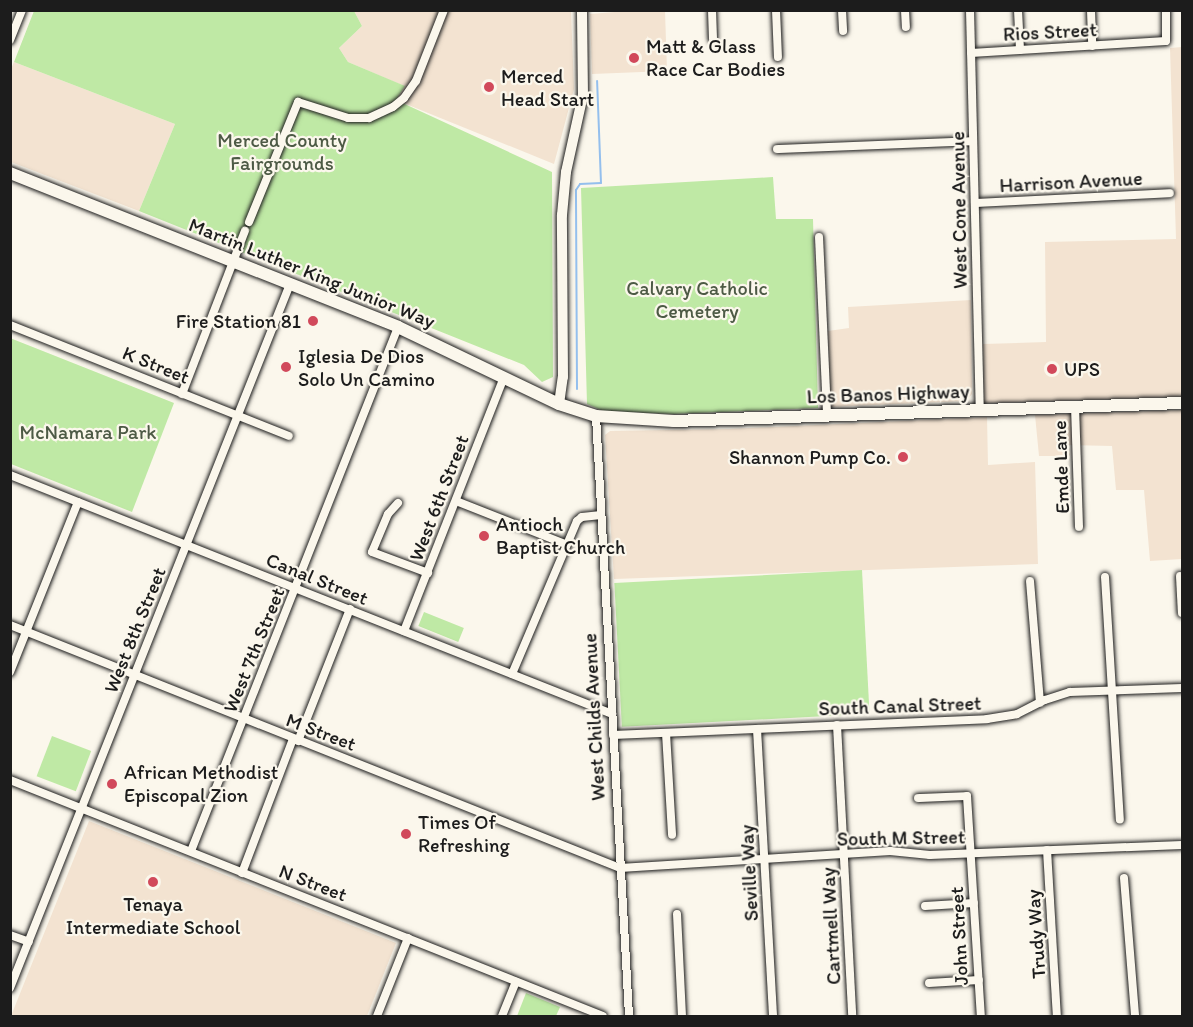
<!DOCTYPE html>
<style>
body{margin:0}
#map{position:relative;width:1193px;height:1027px;overflow:hidden;background:#fbf7ec;font-family:Itim,sans-serif}
div>[style]{position:absolute}
.built>*{inset:0;background:#f3e3d1}
.green>*{inset:0;background:#bfe9a5;transform-origin:0 0}
.stream>*{height:2px;margin:-1px;padding:0 1px;transform-origin:1px;border-radius:1px;background:#94bfed}
.roads{filter:drop-shadow(0 0 2px #1c1c1c) drop-shadow(0 0 2px #1c1c1c)}
.minor>*{height:8px;margin:-4px;padding:0 4px;transform-origin:4px;border-radius:4px;background:#fbf7ec}
.major>*{height:10px;margin:-5px;padding:0 5px;transform-origin:5px;border-radius:5px;background:#fbf7ec}
.highway>*{height:12px;margin:-6px;padding:0 6px;transform-origin:6px;border-radius:6px;background:#fbf7ec}
.dots>*{width:16px;height:16px;translate:-50% -50%;box-sizing:border-box;border:3px solid #fbf7ec;border-radius:50%}
span{translate:-50% -50%;white-space:nowrap;text-align:center;line-height:1.15;-webkit-text-stroke:4.5px #fbf7ec;paint-order:stroke}
.street-label{font-size:20px;color:#1c1c1c}
.poi-label{font-size:20px;color:#1c1c1c}
.left{translate:0 -50%;text-align:left}
.right{translate:-100% -50%;text-align:right}
.park-label{font-size:20px;color:#4d5a45}
.frame{position:absolute;inset:0;border:12px solid #1c1c1c;pointer-events:none}
</style>
<div id="map">
<div class="built">
<div style="clip-path:polygon(639px 10px,665px 11px,667px 71px,592px 74px,590px 14px)"></div>
<div style="clip-path:polygon(354px 11px,571px 11px,574px 89px,554px 164px,396px 100px,404px 86px,348px 62px,339px 48px,362px 26px)"></div>
<div style="clip-path:polygon(1182px 47px,1182px 397px,984px 403px,983px 344px,1046px 342px,1045px 242px,1176px 239px,1170px 48px)"></div>
<div style="clip-path:polygon(14px 62px,175px 124px,139px 211px,11px 162px,10px 71px)"></div>
<div style="clip-path:polygon(971px 300px,972px 394px,966px 401px,830px 407px,828px 331px,849px 328px,848px 307px)"></div>
<div style="clip-path:polygon(1182px 410px,1182px 559px,1150px 561px,1144px 490px,1116px 490px,1112px 446px,1068px 445px,1070px 456px,1039px 456px,1035px 415px)"></div>
<div style="clip-path:polygon(987px 417px,988px 465px,1035px 462px,1038px 564px,614px 579px,605px 435px,610px 431px,729px 429px)"></div>
<div style="clip-path:polygon(89px 821px,396px 943px,367px 1016px,11px 1016px)"></div>
</div>
<div class="green">
<div style="clip-path:polygon(34px 11px,354px 11px,362px 26px,339px 48px,348px 62px,405px 86px,396px 100px,552px 172px,553px 377px,542px 382px,524px 365px,139px 211px,175px 124px,14px 62px)"></div>
<div style="clip-path:polygon(773px 177px,776px 219px,813px 219px,818px 408px,673px 414px,603px 411px,587px 404px,581px 188px)"></div>
<div style="clip-path:polygon(10px 338px,174px 403px,132px 512px,11px 464px)"></div>
<div style="left:862px;top:570px;width:144px;height:248px;rotate:87deg"></div>
<div style="left:424px;top:612px;width:43px;height:15px;rotate:22deg"></div>
<div style="left:52px;top:736px;width:42px;height:43px;rotate:21deg"></div>
<div style="clip-path:polygon(526px 993px,560px 1007px,556px 1016px,517px 1016px)"></div>
</div>
<div class="stream">
<div style="left:577px;top:389px;width:199px;rotate:-90.3deg"></div>
<div style="left:576px;top:190px;width:7px;rotate:-56deg"></div>
<div style="left:580px;top:184px;width:21px;rotate:-3deg"></div>
<div style="left:601px;top:183px;width:102px;rotate:-92.2deg"></div>
</div>
<div class="roads">
<div class="minor">
<div style="left:712px;top:10px;width:29px;rotate:88deg"></div>
<div style="left:776px;top:10px;width:47px;rotate:87.6deg"></div>
<div style="left:842px;top:10px;width:21px;rotate:87deg"></div>
<div style="left:905px;top:10px;width:17px;rotate:87deg"></div>
<div style="left:970px;top:10px;width:400px;rotate:88.6deg"></div>
<div style="left:1018px;top:10px;width:40px;rotate:87.1deg"></div>
<div style="left:1091px;top:10px;width:36px;rotate:88deg"></div>
<div style="left:10px;top:40px;width:32px;rotate:-68deg"></div>
<div style="left:971px;top:53px;width:195px;rotate:-3.5deg"></div>
<div style="left:1166px;top:41px;width:31px;rotate:-90deg"></div>
<div style="left:777px;top:149px;width:196px;rotate:-2.3deg"></div>
<div style="left:975px;top:203px;width:195px;rotate:-2.9deg"></div>
<div style="left:249px;top:222px;width:130px;rotate:-67.8deg"></div>
<div style="left:298px;top:102px;width:52px;rotate:17.7deg"></div>
<div style="left:348px;top:118px;width:21px"></div>
<div style="left:369px;top:118px;width:26px;rotate:-25deg"></div>
<div style="left:393px;top:107px;width:14px;rotate:-39deg"></div>
<div style="left:404px;top:98px;width:21px;rotate:-55deg"></div>
<div style="left:416px;top:81px;width:76px;rotate:-68.5deg"></div>
<div style="left:819px;top:237px;width:179px;rotate:87.4deg"></div>
<div style="left:10px;top:325px;width:300px;rotate:21.7deg"></div>
<div style="left:182px;top:394px;width:175px;rotate:-68.9deg"></div>
<div style="left:1075px;top:406px;width:121px;rotate:88.1deg"></div>
<div style="left:596px;top:416px;width:601px;rotate:86.85deg"></div>
<div style="left:10px;top:475px;width:648px;rotate:21.65deg"></div>
<div style="left:456px;top:501px;width:117px;rotate:21.5deg"></div>
<div style="left:398px;top:503px;width:15px;rotate:132deg"></div>
<div style="left:388px;top:514px;width:41px;rotate:112.8deg"></div>
<div style="left:372px;top:552px;width:60px;rotate:20.6deg"></div>
<div style="left:1180px;top:576px;width:37px;rotate:87deg"></div>
<div style="left:1105px;top:577px;width:243px;rotate:86.5deg"></div>
<div style="left:1030px;top:581px;width:122px;rotate:85.3deg"></div>
<div style="left:10px;top:625px;width:657px;rotate:21.72deg"></div>
<div style="left:620px;top:868px;width:271px;rotate:-3.6deg"></div>
<div style="left:890px;top:851px;width:40px;rotate:5.7deg"></div>
<div style="left:930px;top:855px;width:252px;rotate:-2.3deg"></div>
<div style="left:404px;top:631px;width:273px;rotate:-68.5deg"></div>
<div style="left:10px;top:672px;width:183px;rotate:-68.2deg"></div>
<div style="left:512px;top:674px;width:166px;rotate:-67deg"></div>
<div style="left:577px;top:521px;width:6px;rotate:-39deg"></div>
<div style="left:582px;top:517px;width:19px;rotate:-6deg"></div>
<div style="left:837px;top:725px;width:291px;rotate:87deg"></div>
<div style="left:757px;top:729px;width:287px;rotate:86.8deg"></div>
<div style="left:666px;top:733px;width:102px;rotate:86.6deg"></div>
<div style="left:613px;top:735px;width:374px;rotate:-2.4deg"></div>
<div style="left:987px;top:719px;width:30px;rotate:-9deg"></div>
<div style="left:1017px;top:714px;width:31px;rotate:-27deg"></div>
<div style="left:1045px;top:700px;width:26px;rotate:-18deg"></div>
<div style="left:1070px;top:692px;width:112px;rotate:-2deg"></div>
<div style="left:298px;top:741px;width:142px;rotate:-68.5deg"></div>
<div style="left:10px;top:780px;width:638px;rotate:21.7deg"></div>
<div style="left:918px;top:798px;width:49px;rotate:-2.3deg"></div>
<div style="left:967px;top:796px;width:220px;rotate:86.4deg"></div>
<div style="left:1047px;top:850px;width:166px;rotate:86.6deg"></div>
<div style="left:191px;top:851px;width:563px;rotate:-68.44deg"></div>
<div style="left:242px;top:873px;width:143px;rotate:-69.2deg"></div>
<div style="left:1124px;top:878px;width:138px;rotate:85.4deg"></div>
<div style="left:925px;top:906px;width:49px;rotate:-3.5deg"></div>
<div style="left:677px;top:914px;width:102px;rotate:87.2deg"></div>
<div style="left:10px;top:935px;width:20px;rotate:20deg"></div>
<div style="left:929px;top:983px;width:50px;rotate:-3.4deg"></div>
<div style="left:10px;top:988px;width:758px;rotate:-68.31deg"></div>
<div style="left:377px;top:1016px;width:84px;rotate:-68.3deg"></div>
<div style="left:502px;top:1016px;width:37px;rotate:-68deg"></div>
</div>
<div class="major">
<div style="left:559px;top:404px;width:27px;rotate:-82deg"></div>
<div style="left:563px;top:377px;width:162px;rotate:-90.4deg"></div>
<div style="left:562px;top:215px;width:43px;rotate:-84.7deg"></div>
<div style="left:566px;top:172px;width:79px;rotate:-77.6deg"></div>
<div style="left:583px;top:95px;width:85px;rotate:-90.7deg"></div>
</div>
<div class="highway">
<div style="left:10px;top:173px;width:417px;rotate:21.6deg"></div>
<div style="left:398px;top:327px;width:178px;rotate:25.6deg"></div>
<div style="left:559px;top:404px;width:39px;rotate:18deg"></div>
<div style="left:596px;top:416px;width:78px;rotate:3.7deg"></div>
<div style="left:674px;top:421px;width:508px;rotate:-2.03deg"></div>
</div>
</div>
<div class="dots">
<div style="left:634px;top:58px;background:#d1495b"></div>
<div style="left:489px;top:87px;background:#d1495b"></div>
<div style="left:313px;top:321px;background:#d1495b"></div>
<div style="left:286px;top:367px;background:#d1495b"></div>
<div style="left:1052px;top:369px;background:#d1495b"></div>
<div style="left:903px;top:457px;background:#d1495b"></div>
<div style="left:484px;top:536px;background:#d1495b"></div>
<div style="left:112px;top:784px;background:#d1495b"></div>
<div style="left:406px;top:834px;background:#d1495b"></div>
<div style="left:153px;top:882px;background:#d1495b"></div>
</div>
<div class="street-label">
<span style="left:1050px;top:32px;rotate:-3deg">Rios Street</span>
<span style="left:1071px;top:182px;rotate:-3deg">Harrison Avenue</span>
<span style="left:959px;top:210px;rotate:-91deg">West Cone Avenue</span>
<span style="left:312px;top:273px;rotate:22deg">Martin Luther King Junior Way</span>
<span style="left:156px;top:365px;rotate:22deg">K Street</span>
<span style="left:888px;top:394px;rotate:-2deg">Los Banos Highway</span>
<span style="left:1061px;top:467px;rotate:-92deg">Emde Lane</span>
<span style="left:439px;top:498px;rotate:-69deg">West 6th Street</span>
<span style="left:317px;top:579px;rotate:22deg">Canal Street</span>
<span style="left:135px;top:630px;rotate:-68deg">West 8th Street</span>
<span style="left:254px;top:650px;rotate:-68deg">West 7th Street</span>
<span style="left:900px;top:706px;rotate:-2deg">South Canal Street</span>
<span style="left:594px;top:717px;rotate:-93deg">West Childs Avenue</span>
<span style="left:321px;top:732px;rotate:21deg">M Street</span>
<span style="left:901px;top:838px;rotate:-1deg">South M Street</span>
<span style="left:749px;top:873px;rotate:-93deg">Seville Way</span>
<span style="left:313px;top:883px;rotate:21deg">N Street</span>
<span style="left:831px;top:926px;rotate:-93deg">Cartmell Way</span>
<span style="left:1036px;top:934px;rotate:-94deg">Trudy Way</span>
<span style="left:959px;top:936px;rotate:-93deg">John Street</span>
</div>
<div class="poi-label">
<span class="left" style="left:646px;top:58px">Matt &amp; Glass<br>Race Car Bodies</span>
<span class="left" style="left:501px;top:88px">Merced<br>Head Start</span>
<span class="right" style="left:301px;top:321px">Fire Station 81</span>
<span class="left" style="left:298px;top:368px">Iglesia De Dios<br>Solo Un Camino</span>
<span class="left" style="left:1064px;top:369px">UPS</span>
<span class="right" style="left:891px;top:457px">Shannon Pump Co.</span>
<span class="left" style="left:496px;top:536px">Antioch<br>Baptist Church</span>
<span class="left" style="left:124px;top:784px">African Methodist<br>Episcopal Zion</span>
<span class="left" style="left:418px;top:834px">Times Of<br>Refreshing</span>
<span style="left:153px;top:916px">Tenaya<br>Intermediate School</span>
</div>
<div class="park-label">
<span style="left:282px;top:152px">Merced County<br>Fairgrounds</span>
<span style="left:697px;top:300px">Calvary Catholic<br>Cemetery</span>
<span style="left:88px;top:432px">McNamara Park</span>
</div>
<div class="frame"></div>
</div>
